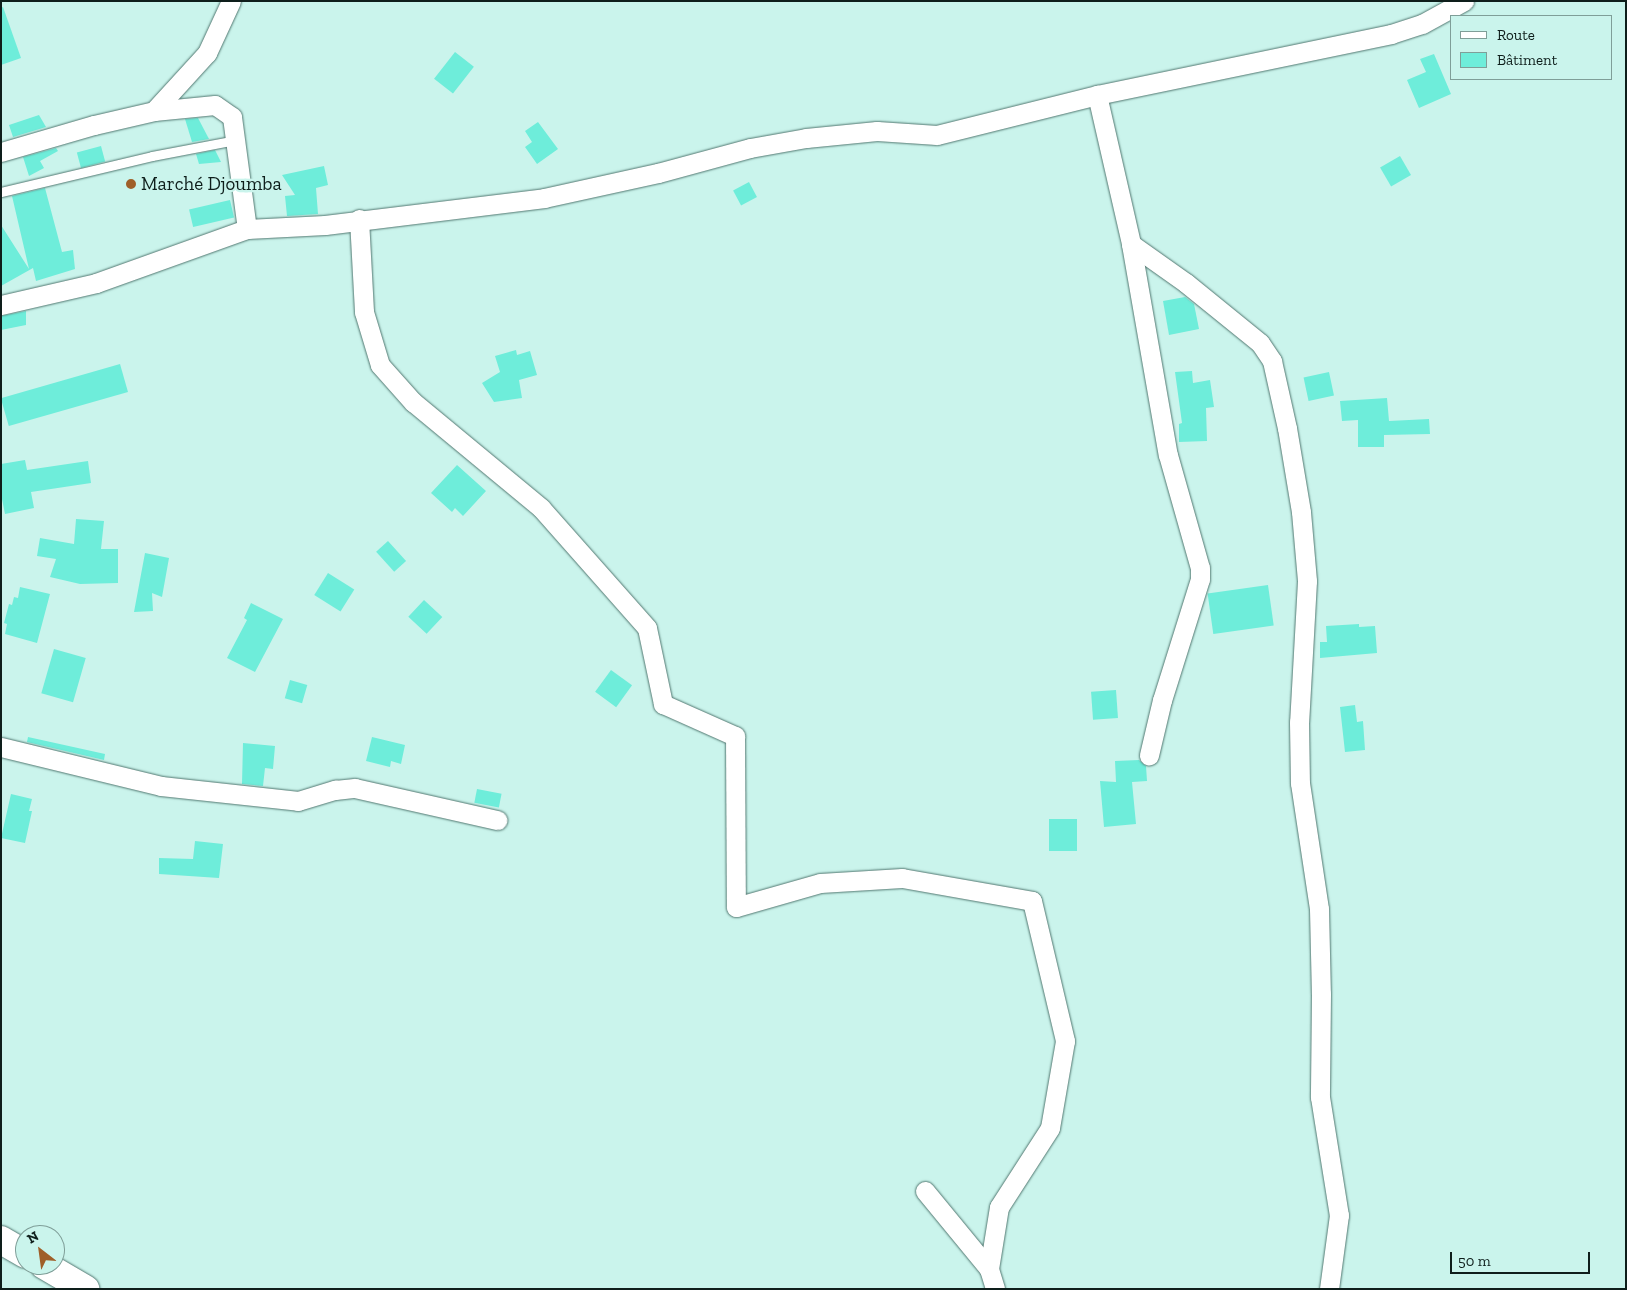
<!DOCTYPE html>
<meta charset="utf-8">
<style>
body{margin:0}
#map{position:relative;width:1627px;height:1290px;overflow:hidden;background:#caf4ec;font-family:"Zilla Slab",serif}
div>[style]{position:absolute}
.building>*{inset:0;background:#6eedda;transform-origin:0 0}
.roads{filter:drop-shadow(0 0 1px #517770) drop-shadow(0 0 1px #517770)}
.lane>*{height:9px;margin:-4.5px;padding:0 4.5px;transform-origin:4.5px;border-radius:4.5px;background:#fff}
.street>*{height:19px;margin:-9.5px;padding:0 9.5px;transform-origin:9.5px;border-radius:9.5px;background:#fff}
.highway>*{height:28px;margin:-14px;padding:0 14px;transform-origin:14px;border-radius:14px;background:#fff}
.dots>*{width:14px;height:14px;translate:-50% -50%;box-sizing:border-box;border:2px solid #caf4ec;border-radius:50%}
span{translate:-50% -50%;white-space:nowrap;text-align:center;line-height:1.15;-webkit-text-stroke:4.5px #caf4ec;paint-order:stroke}
.poi-label{font-size:19px;color:#0e1e1b}
.left{translate:0 -50%;text-align:left}
.frame{position:absolute;inset:0;border:2px solid #0e1e1b;pointer-events:none}
.legend{position:absolute;left:1450px;top:15px;width:162px;height:65px;box-sizing:border-box;background:#caf4ec;border:1px solid #7f9e98;margin:0;padding:6px 9px;list-style:none;font-size:15px;color:#0e1e1b}
.legend li{display:flex;align-items:center;gap:10px;height:25px}
.legend b{width:25px;border:1px solid #7f9e98}
.north{position:absolute;left:15px;top:1225px;width:50px;height:50px;box-sizing:border-box;background:#caf4ec;border:1px solid #7f9e98;border-radius:50%;rotate:330deg;font-size:14px;font-weight:700;line-height:20px;text-align:center;color:#0e1e1b}
.north::after{content:'';display:block;margin:auto;width:18px;height:22px;background:#9f5f29;clip-path:polygon(50% 0,100% 100%,50% 72%,0 100%)}
.scale{position:absolute;left:1450px;top:1252px;width:140px;height:22px;box-sizing:border-box;border:2px solid #0e1e1b;border-top:0;padding-left:6px;font-size:15px;line-height:18px;white-space:nowrap;color:#0e1e1b;-webkit-text-stroke:4px #caf4ec;paint-order:stroke}
</style>
<div id="map">
<div class="building">
<div style="clip-path:polygon(3px 7px,21px 58px,1px 65px,1px 8px)"></div>
<div style="left:455px;top:52px;width:24px;height:34px;rotate:38deg"></div>
<div style="clip-path:polygon(1434px 54px,1451px 94px,1419px 108px,1407px 80px,1426px 72px,1420px 59px)"></div>
<div style="clip-path:polygon(39px 115px,46px 127px,13px 137px,9px 125px)"></div>
<div style="clip-path:polygon(198px 118px,209px 139px,192px 142px,185px 119px)"></div>
<div style="clip-path:polygon(538px 122px,558px 149px,537px 164px,525px 147px,532px 142px,525px 131px)"></div>
<div style="left:101px;top:146px;width:16px;height:25px;rotate:75deg"></div>
<div style="clip-path:polygon(56px 148px,58px 151px,40px 161px,44px 168px,29px 176px,23px 157px)"></div>
<div style="clip-path:polygon(215px 150px,221px 162px,199px 164px,196px 154px)"></div>
<div style="left:1400px;top:156px;width:22px;height:23px;rotate:60deg"></div>
<div style="clip-path:polygon(324px 166px,328px 185px,316px 188px,318px 214px,287px 216px,285px 196px,295px 195px,282px 175px)"></div>
<div style="left:749px;top:182px;width:17px;height:18px;rotate:62deg"></div>
<div style="clip-path:polygon(45px 188px,62px 252px,73px 250px,75px 269px,36px 281px,33px 268px,1px 286px,1px 225px,29px 269px,12px 196px)"></div>
<div style="left:230px;top:200px;width:18px;height:42px;rotate:77deg"></div>
<div style="clip-path:polygon(1185px 297px,1194px 304px,1199px 329px,1169px 335px,1163px 301px)"></div>
<div style="clip-path:polygon(26px 311px,26px 325px,1px 330px,1px 316px)"></div>
<div style="clip-path:polygon(516px 350px,517px 355px,530px 351px,537px 375px,519px 380px,522px 398px,494px 402px,482px 383px,500px 372px,495px 356px)"></div>
<div style="left:120px;top:364px;width:29px;height:124px;rotate:74deg"></div>
<div style="clip-path:polygon(1192px 371px,1193px 383px,1210px 380px,1214px 407px,1206px 408px,1207px 441px,1179px 442px,1179px 424px,1182px 423px,1175px 372px)"></div>
<div style="left:1329px;top:372px;width:24px;height:26px;rotate:78deg"></div>
<div style="clip-path:polygon(1387px 398px,1389px 421px,1429px 419px,1430px 434px,1384px 435px,1384px 447px,1358px 447px,1358px 420px,1342px 421px,1340px 401px)"></div>
<div style="clip-path:polygon(25px 460px,27px 470px,88px 461px,91px 483px,31px 492px,34px 508px,5px 514px,1px 494px,1px 464px)"></div>
<div style="clip-path:polygon(457px 465px,486px 491px,463px 516px,455px 508px,452px 512px,431px 493px)"></div>
<div style="clip-path:polygon(76px 519px,104px 521px,101px 549px,118px 549px,118px 583px,80px 584px,50px 577px,56px 559px,37px 556px,40px 538px,74px 544px)"></div>
<div style="left:388px;top:541px;width:27px;height:16px;rotate:48deg"></div>
<div style="clip-path:polygon(145px 553px,169px 558px,162px 597px,152px 593px,153px 611px,134px 612px)"></div>
<div style="left:328px;top:573px;width:31px;height:26px;rotate:32deg"></div>
<div style="left:1268px;top:585px;width:41px;height:61px;rotate:82deg"></div>
<div style="clip-path:polygon(20px 587px,50px 594px,37px 643px,5px 634px,7px 624px,4px 623px,9px 604px,12px 605px,14px 597px,18px 598px)"></div>
<div style="left:424px;top:600px;width:25px;height:23px;rotate:43deg"></div>
<div style="clip-path:polygon(251px 603px,283px 619px,255px 672px,227px 658px,247px 620px,244px 618px)"></div>
<div style="clip-path:polygon(1359px 624px,1359px 627px,1375px 626px,1377px 653px,1320px 658px,1320px 642px,1327px 642px,1326px 626px)"></div>
<div style="left:54px;top:649px;width:33px;height:46px;rotate:16deg"></div>
<div style="left:611px;top:670px;width:26px;height:27px;rotate:36deg"></div>
<div style="left:290px;top:680px;width:18px;height:19px;rotate:16deg"></div>
<div style="left:1116px;top:690px;width:28px;height:25px;rotate:86deg"></div>
<div style="clip-path:polygon(1355px 705px,1357px 722px,1363px 721px,1365px 750px,1345px 752px,1340px 707px)"></div>
<div style="clip-path:polygon(28px 737px,105px 754px,104px 760px,27px 742px)"></div>
<div style="clip-path:polygon(372px 737px,405px 745px,401px 764px,391px 761px,390px 767px,366px 761px)"></div>
<div style="clip-path:polygon(243px 743px,275px 746px,273px 769px,265px 768px,263px 786px,242px 784px)"></div>
<div style="clip-path:polygon(1139px 760px,1146px 766px,1147px 781px,1132px 782px,1136px 824px,1104px 827px,1100px 781px,1116px 782px,1115px 761px)"></div>
<div style="left:477px;top:789px;width:25px;height:14px;rotate:11deg"></div>
<div style="clip-path:polygon(11px 794px,32px 799px,29px 811px,32px 811px,25px 843px,1px 838px)"></div>
<div style="left:1049px;top:819px;width:28px;height:32px"></div>
<div style="clip-path:polygon(195px 841px,223px 844px,219px 878px,159px 874px,159px 858px,193px 859px)"></div>
</div>
<div class="roads">
<div class="lane">
<div style="left:1px;top:192px;width:155px;rotate:-13.4deg"></div>
<div style="left:152px;top:156px;width:86px;rotate:-10.8deg"></div>
</div>
<div class="street">
<div style="left:1097px;top:95px;width:153px;rotate:77.1deg"></div>
<div style="left:1131px;top:244px;width:214px;rotate:80.1deg"></div>
<div style="left:1168px;top:455px;width:117px;rotate:74.2deg"></div>
<div style="left:1200px;top:568px;width:11px;rotate:90deg"></div>
<div style="left:1200px;top:579px;width:127px;rotate:107.4deg"></div>
<div style="left:1162px;top:700px;width:57px;rotate:103.3deg"></div>
<div style="left:154px;top:111px;width:79px;rotate:-47.6deg"></div>
<div style="left:207px;top:53px;width:57px;rotate:-65.2deg"></div>
<div style="left:1px;top:152px;width:97px;rotate:-16.2deg"></div>
<div style="left:94px;top:125px;width:62px;rotate:-13.1deg"></div>
<div style="left:154px;top:111px;width:61px;rotate:-5.6deg"></div>
<div style="left:215px;top:105px;width:21px;rotate:35deg"></div>
<div style="left:232px;top:117px;width:113px;rotate:82.4deg"></div>
<div style="left:359px;top:219px;width:93px;rotate:86.9deg"></div>
<div style="left:364px;top:312px;width:55px;rotate:73.2deg"></div>
<div style="left:380px;top:365px;width:50px;rotate:48.3deg"></div>
<div style="left:413px;top:402px;width:166px;rotate:39.6deg"></div>
<div style="left:541px;top:508px;width:160px;rotate:48.5deg"></div>
<div style="left:647px;top:628px;width:78px;rotate:78.1deg"></div>
<div style="left:663px;top:704px;width:79px;rotate:24deg"></div>
<div style="left:735px;top:736px;width:171px;rotate:89.7deg"></div>
<div style="left:736px;top:907px;width:87px;rotate:-15.9deg"></div>
<div style="left:820px;top:883px;width:82px;rotate:-3.5deg"></div>
<div style="left:902px;top:878px;width:132px;rotate:10deg"></div>
<div style="left:1032px;top:901px;width:144px;rotate:76.7deg"></div>
<div style="left:1065px;top:1041px;width:88px;rotate:99.8deg"></div>
<div style="left:1050px;top:1128px;width:94px;rotate:122.8deg"></div>
<div style="left:999px;top:1207px;width:63px;rotate:99.2deg"></div>
<div style="left:1131px;top:244px;width:67px;rotate:35.3deg"></div>
<div style="left:1186px;top:283px;width:95px;rotate:39deg"></div>
<div style="left:1260px;top:343px;width:22px;rotate:56deg"></div>
<div style="left:1272px;top:361px;width:69px;rotate:77.4deg"></div>
<div style="left:1287px;top:428px;width:85px;rotate:80.5deg"></div>
<div style="left:1301px;top:512px;width:69px;rotate:85deg"></div>
<div style="left:1307px;top:581px;width:141px;rotate:93.2deg"></div>
<div style="left:1299px;top:722px;width:61px;rotate:89.1deg"></div>
<div style="left:1300px;top:783px;width:127px;rotate:81.4deg"></div>
<div style="left:1319px;top:909px;width:85px;rotate:88.7deg"></div>
<div style="left:1321px;top:994px;width:103px;rotate:90.6deg"></div>
<div style="left:1320px;top:1097px;width:120px;rotate:80.9deg"></div>
<div style="left:1339px;top:1215px;width:75px;rotate:97.7deg"></div>
<div style="left:1px;top:305px;width:98px;rotate:-13deg"></div>
<div style="left:96px;top:283px;width:160px;rotate:-19.7deg"></div>
<div style="left:247px;top:229px;width:78px;rotate:-2.9deg"></div>
<div style="left:325px;top:225px;width:221px;rotate:-7deg"></div>
<div style="left:544px;top:198px;width:117px;rotate:-12.4deg"></div>
<div style="left:658px;top:173px;width:95px;rotate:-15.2deg"></div>
<div style="left:750px;top:148px;width:57px;rotate:-10.1deg"></div>
<div style="left:806px;top:138px;width:71px;rotate:-5.6deg"></div>
<div style="left:877px;top:131px;width:60px;rotate:3.8deg"></div>
<div style="left:937px;top:135px;width:165px;rotate:-14deg"></div>
<div style="left:1097px;top:95px;width:300px;rotate:-11.7deg"></div>
<div style="left:1391px;top:34px;width:33px;rotate:-18deg"></div>
<div style="left:1422px;top:24px;width:48px;rotate:-28.7deg"></div>
<div style="left:1px;top:747px;width:165px;rotate:13.7deg"></div>
<div style="left:161px;top:786px;width:138px;rotate:6.2deg"></div>
<div style="left:298px;top:801px;width:39px;rotate:-17deg"></div>
<div style="left:335px;top:790px;width:20px;rotate:-6deg"></div>
<div style="left:355px;top:788px;width:146px;rotate:12.7deg"></div>
<div style="left:925px;top:1191px;width:101px;rotate:50.6deg"></div>
<div style="left:989px;top:1269px;width:21px;rotate:73deg"></div>
</div>
<div class="highway">
<div style="left:1px;top:1240px;width:28px;rotate:30deg"></div>
<div style="left:44px;top:1265px;width:48px;rotate:30.3deg"></div>
</div>
</div>
<div class="dots">
<div style="left:131px;top:184px;background:#9f5f29"></div>
</div>
<div class="poi-label">
<span class="left" style="left:141px;top:184px">Marché Djoumba</span>
</div>
<div class="frame"></div>
<ul class="legend">
<li><b style="height:6px;background:#fff"></b>Route</li>
<li><b style="height:14px;background:#6eedda"></b>Bâtiment</li>
</ul>
<div class="north">N</div>
<div class="scale">50 m</div>
</div>
